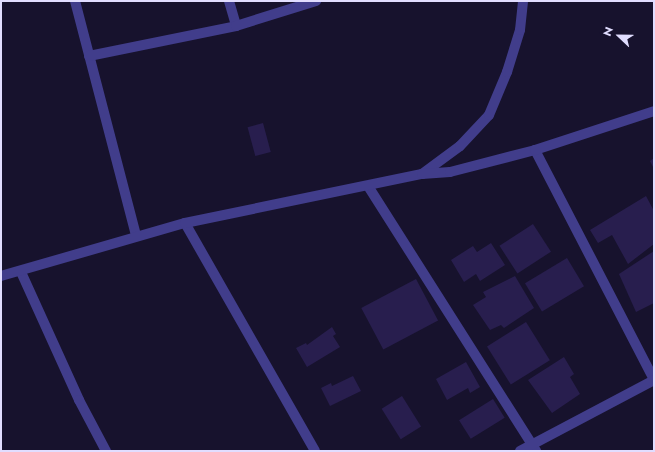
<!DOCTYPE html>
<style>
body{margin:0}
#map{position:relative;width:655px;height:452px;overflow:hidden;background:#17122d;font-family:Jost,sans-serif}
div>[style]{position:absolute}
.building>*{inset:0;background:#281e4e;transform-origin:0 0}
.minor>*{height:10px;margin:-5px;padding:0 5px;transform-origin:5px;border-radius:5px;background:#413d8b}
span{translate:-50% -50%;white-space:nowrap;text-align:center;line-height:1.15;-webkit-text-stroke:4px #17122d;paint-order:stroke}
.frame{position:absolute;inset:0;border:2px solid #e1ddff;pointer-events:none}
.north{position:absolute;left:599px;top:16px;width:40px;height:40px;-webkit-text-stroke:3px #17122d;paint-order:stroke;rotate:292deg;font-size:11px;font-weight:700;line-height:16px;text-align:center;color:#e1ddff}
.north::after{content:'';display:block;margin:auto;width:14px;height:18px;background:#e1ddff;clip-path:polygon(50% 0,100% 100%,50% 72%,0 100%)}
</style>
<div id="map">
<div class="building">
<div style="left:263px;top:123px;width:30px;height:16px;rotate:75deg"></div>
<div style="clip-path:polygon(654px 158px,654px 169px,650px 161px)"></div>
<div style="clip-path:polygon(646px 196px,654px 211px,654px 244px,628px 264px,612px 235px,598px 243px,590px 230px)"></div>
<div style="left:533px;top:224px;width:33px;height:40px;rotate:57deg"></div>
<div style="clip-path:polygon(491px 243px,505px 265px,480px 281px,476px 274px,464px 282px,451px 260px,473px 246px,477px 252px)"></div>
<div style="clip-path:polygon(654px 251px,654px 303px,636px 312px,619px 274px)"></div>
<div style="left:567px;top:258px;width:33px;height:49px;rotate:59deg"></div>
<div style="clip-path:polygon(515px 276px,534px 308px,504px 328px,501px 325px,490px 330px,473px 305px,486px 297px,483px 292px)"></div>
<div style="left:416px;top:279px;width:47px;height:62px;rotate:62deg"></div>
<div style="left:526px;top:322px;width:45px;height:46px;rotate:58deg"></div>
<div style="clip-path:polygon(332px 327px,336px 334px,333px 336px,340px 347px,307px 367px,296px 348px,306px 343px,307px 345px)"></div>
<div style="clip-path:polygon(564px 357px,574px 374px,570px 377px,580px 394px,552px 413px,528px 380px)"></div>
<div style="clip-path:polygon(466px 362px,480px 387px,470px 393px,468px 388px,447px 400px,436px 379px)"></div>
<div style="clip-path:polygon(353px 376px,361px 391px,330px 406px,321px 388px,331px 383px,332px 386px)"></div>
<div style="left:402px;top:396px;width:36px;height:24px;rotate:58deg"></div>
<div style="left:493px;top:399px;width:22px;height:40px;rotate:58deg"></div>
</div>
<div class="minor">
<div style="left:75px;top:1px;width:243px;rotate:75.4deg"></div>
<div style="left:229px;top:1px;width:26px;rotate:74deg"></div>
<div style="left:89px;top:56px;width:150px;rotate:-11.5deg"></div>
<div style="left:236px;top:26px;width:84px;rotate:-17.4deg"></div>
<div style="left:535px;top:150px;width:259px;rotate:62.6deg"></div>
<div style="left:422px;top:174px;width:47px;rotate:-36.4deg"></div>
<div style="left:460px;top:146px;width:42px;rotate:-46.9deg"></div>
<div style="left:489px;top:115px;width:47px;rotate:-67.3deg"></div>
<div style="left:507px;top:72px;width:44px;rotate:-72.8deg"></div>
<div style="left:520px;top:30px;width:29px;rotate:-84deg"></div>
<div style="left:368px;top:186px;width:314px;rotate:57.6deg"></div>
<div style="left:185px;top:223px;width:262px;rotate:60.3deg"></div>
<div style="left:21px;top:272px;width:141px;rotate:65.6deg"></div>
<div style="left:79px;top:400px;width:58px;rotate:62.1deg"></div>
<div style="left:1px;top:276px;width:191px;rotate:-16.1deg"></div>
<div style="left:185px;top:223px;width:242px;rotate:-11.7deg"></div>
<div style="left:422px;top:174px;width:28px;rotate:-4deg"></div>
<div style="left:450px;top:172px;width:88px;rotate:-14.5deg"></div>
<div style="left:535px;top:150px;width:125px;rotate:-18.1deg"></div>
<div style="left:520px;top:451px;width:152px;rotate:-27.9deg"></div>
</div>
<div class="frame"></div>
<div class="north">N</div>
</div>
